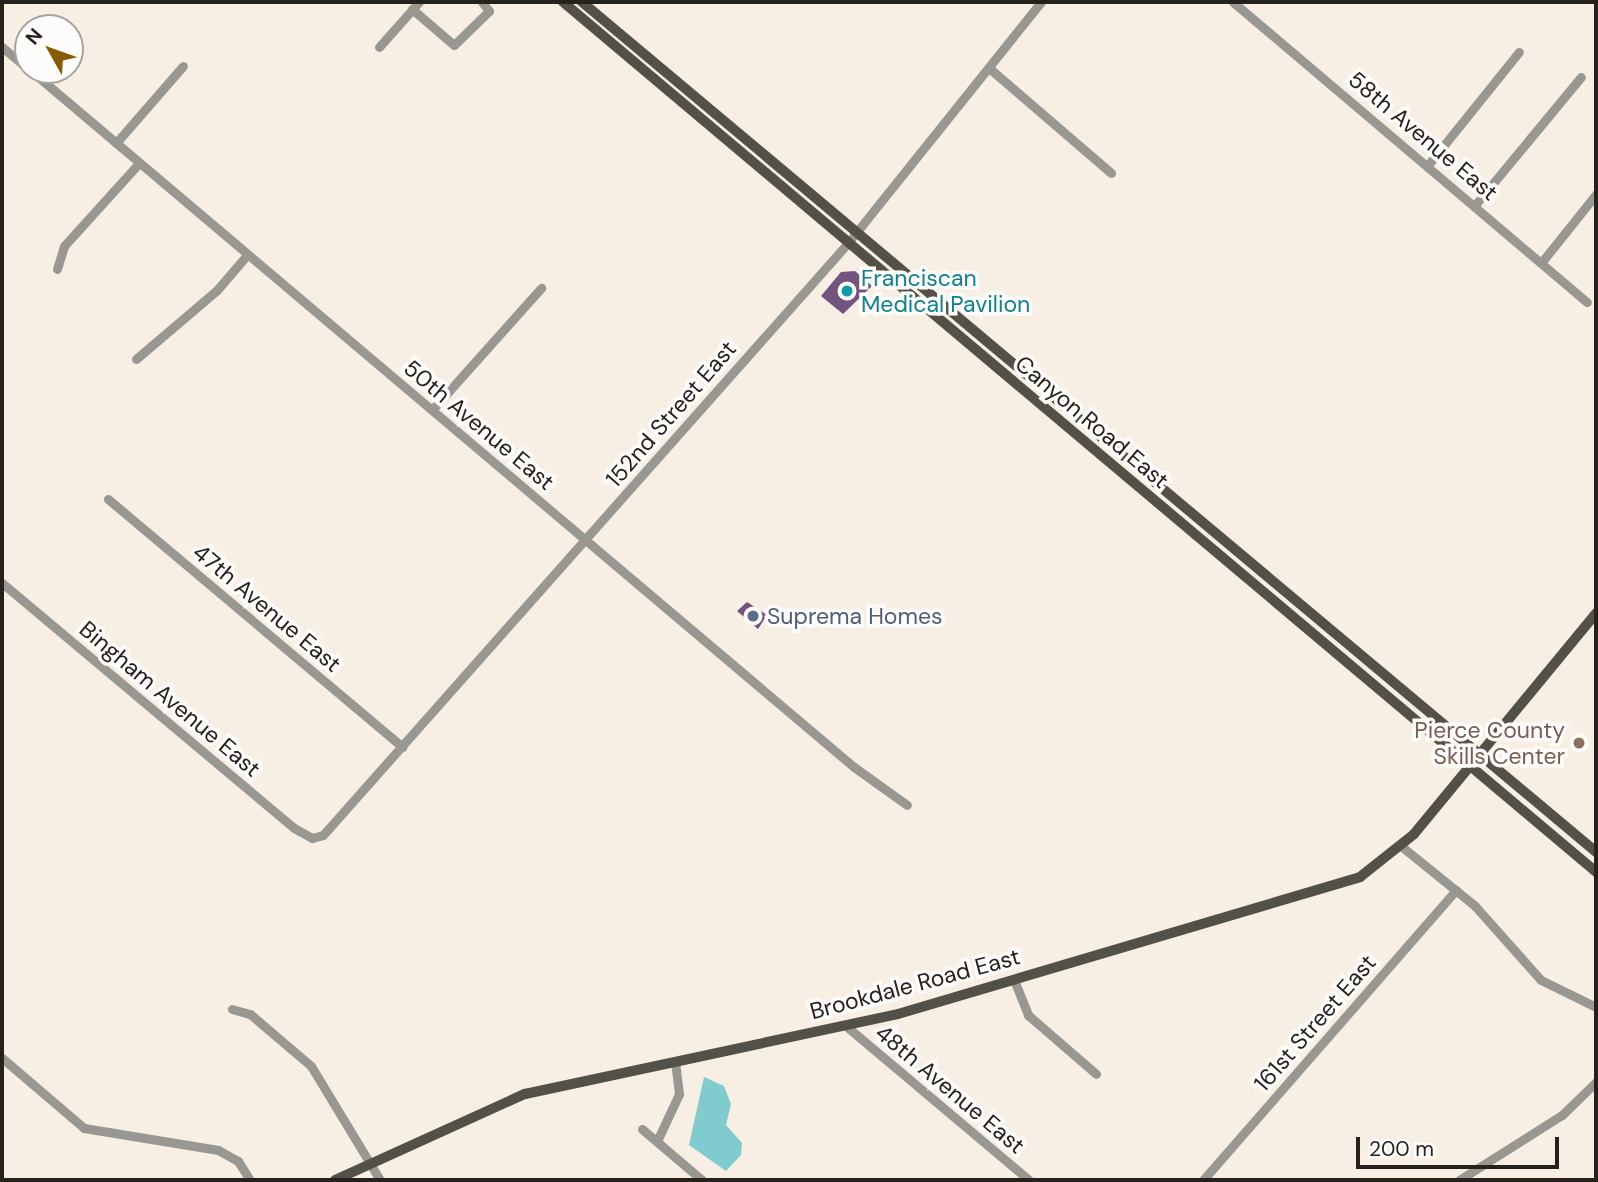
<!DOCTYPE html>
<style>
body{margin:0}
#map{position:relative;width:1598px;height:1182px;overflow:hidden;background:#f7eee4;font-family:"DM Sans",sans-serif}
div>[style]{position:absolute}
.water>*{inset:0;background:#7fcbce}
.building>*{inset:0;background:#72547f}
.minor>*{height:9px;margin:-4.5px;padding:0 4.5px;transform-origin:4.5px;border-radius:4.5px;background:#999792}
.major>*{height:10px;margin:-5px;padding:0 5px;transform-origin:5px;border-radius:5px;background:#525047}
.dots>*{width:19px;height:19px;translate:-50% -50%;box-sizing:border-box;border:4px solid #fefcfa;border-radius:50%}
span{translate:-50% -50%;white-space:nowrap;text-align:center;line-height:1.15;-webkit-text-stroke:7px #fefcfa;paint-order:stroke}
.street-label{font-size:23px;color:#25221e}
.culture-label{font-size:23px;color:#0d838f}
.left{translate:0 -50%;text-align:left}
.service-label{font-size:23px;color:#4e5e75}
.education-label{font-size:23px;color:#785e54}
.right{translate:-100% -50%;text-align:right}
.frame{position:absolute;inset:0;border:4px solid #25221e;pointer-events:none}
.north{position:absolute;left:14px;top:14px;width:70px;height:70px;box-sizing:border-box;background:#fefcfa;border:2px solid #a7a5a2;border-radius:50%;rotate:310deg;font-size:19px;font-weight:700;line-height:28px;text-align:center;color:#25221e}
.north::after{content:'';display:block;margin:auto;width:24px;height:32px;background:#895b00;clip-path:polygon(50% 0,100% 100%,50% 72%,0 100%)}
.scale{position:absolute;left:1356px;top:1137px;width:203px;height:32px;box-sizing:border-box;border:4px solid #25221e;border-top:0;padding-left:9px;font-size:21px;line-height:24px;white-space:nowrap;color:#25221e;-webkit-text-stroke:5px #fefcfa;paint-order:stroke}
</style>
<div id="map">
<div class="water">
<div style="clip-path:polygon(704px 1077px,724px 1086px,731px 1104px,726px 1125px,742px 1143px,741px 1155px,726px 1171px,689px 1145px)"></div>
</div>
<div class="building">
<div style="clip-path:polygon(855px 271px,872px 286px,843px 314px,821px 296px,841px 272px)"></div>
<div style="clip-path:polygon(747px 602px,767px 615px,758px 629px,737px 611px)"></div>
</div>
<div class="minor">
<div style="left:1233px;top:2px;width:464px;rotate:40.3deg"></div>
<div style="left:412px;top:9px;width:55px;rotate:40.6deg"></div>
<div style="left:454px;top:45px;width:49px;rotate:-44.2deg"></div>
<div style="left:489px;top:11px;width:11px;rotate:-128deg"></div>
<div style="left:2px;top:47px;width:34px;rotate:40deg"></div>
<div style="left:379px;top:47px;width:60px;rotate:-48.4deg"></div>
<div style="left:989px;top:68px;width:161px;rotate:40.7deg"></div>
<div style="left:30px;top:70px;width:1079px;rotate:40.23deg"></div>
<div style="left:854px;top:767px;width:65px;rotate:35.6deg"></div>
<div style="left:116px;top:143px;width:102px;rotate:-49deg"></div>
<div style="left:1428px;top:165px;width:145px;rotate:-51.2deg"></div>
<div style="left:1475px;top:205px;width:166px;rotate:-50.4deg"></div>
<div style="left:1541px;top:263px;width:88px;rotate:-51.4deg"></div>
<div style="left:57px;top:269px;width:24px;rotate:-73deg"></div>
<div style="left:64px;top:246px;width:112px;rotate:-47.9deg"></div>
<div style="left:136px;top:359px;width:106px;rotate:-40.4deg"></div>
<div style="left:217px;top:290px;width:46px;rotate:-49.4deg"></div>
<div style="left:432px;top:410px;width:164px;rotate:-48.2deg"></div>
<div style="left:108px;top:499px;width:385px;rotate:40.1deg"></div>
<div style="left:2px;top:583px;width:381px;rotate:40deg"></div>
<div style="left:294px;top:828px;width:21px;rotate:29deg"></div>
<div style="left:312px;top:838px;width:11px;rotate:-15deg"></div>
<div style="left:323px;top:835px;width:790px;rotate:-48.44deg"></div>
<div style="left:847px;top:244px;width:310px;rotate:-51.3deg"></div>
<div style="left:1401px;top:846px;width:95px;rotate:39deg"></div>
<div style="left:1475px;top:906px;width:99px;rotate:48.3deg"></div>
<div style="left:1541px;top:980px;width:61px;rotate:26.1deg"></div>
<div style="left:1014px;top:980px;width:38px;rotate:68deg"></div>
<div style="left:1028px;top:1015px;width:90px;rotate:40.9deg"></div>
<div style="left:232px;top:1009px;width:19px;rotate:16deg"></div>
<div style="left:250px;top:1014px;width:80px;rotate:40.4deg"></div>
<div style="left:311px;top:1066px;width:133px;rotate:58.8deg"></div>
<div style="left:846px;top:1026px;width:239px;rotate:40.1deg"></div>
<div style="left:2px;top:1058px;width:108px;rotate:40.5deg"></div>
<div style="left:84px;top:1128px;width:136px;rotate:9.3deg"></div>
<div style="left:218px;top:1150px;width:23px;rotate:29deg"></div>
<div style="left:238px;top:1161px;width:22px;rotate:58deg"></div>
<div style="left:642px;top:1129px;width:79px;rotate:40.4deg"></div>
<div style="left:657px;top:1141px;width:52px;rotate:-64.9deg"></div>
<div style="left:679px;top:1094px;width:32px;rotate:-97deg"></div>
<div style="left:1203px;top:1180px;width:385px;rotate:-48.9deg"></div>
<div style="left:1459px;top:1180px;width:122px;rotate:-32.3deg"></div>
<div style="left:1562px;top:1115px;width:47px;rotate:-44.1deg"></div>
</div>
<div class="major">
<div style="left:563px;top:2px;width:1351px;rotate:40.1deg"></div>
<div style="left:582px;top:2px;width:1323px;rotate:39.97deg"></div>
<div style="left:335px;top:1180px;width:209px;rotate:-24.4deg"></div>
<div style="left:525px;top:1094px;width:381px;rotate:-12.1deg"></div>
<div style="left:898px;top:1014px;width:482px;rotate:-16.5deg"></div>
<div style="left:1360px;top:877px;width:69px;rotate:-38.5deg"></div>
<div style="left:1414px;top:834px;width:286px;rotate:-50.5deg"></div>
</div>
<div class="dots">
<div style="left:847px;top:291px;background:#0f9aa8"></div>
<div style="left:753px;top:616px;background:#5c6f8a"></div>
<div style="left:1579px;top:743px;background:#8d6e63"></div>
</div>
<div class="street-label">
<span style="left:1423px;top:136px;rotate:40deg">58th Avenue East</span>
<span style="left:671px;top:414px;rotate:-49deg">152nd Street East</span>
<span style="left:1092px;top:422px;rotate:40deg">Canyon Road East</span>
<span style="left:479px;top:425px;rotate:40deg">50th Avenue East</span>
<span style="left:267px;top:608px;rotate:40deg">47th Avenue East</span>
<span style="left:170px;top:699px;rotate:40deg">Bingham Avenue East</span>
<span style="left:915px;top:984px;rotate:-15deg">Brookdale Road East</span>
<span style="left:1315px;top:1023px;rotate:-49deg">161st Street East</span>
<span style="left:950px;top:1089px;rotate:40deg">48th Avenue East</span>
</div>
<div class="culture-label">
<span class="left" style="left:861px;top:291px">Franciscan<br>Medical Pavilion</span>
</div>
<div class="service-label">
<span class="left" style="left:767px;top:616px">Suprema Homes</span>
</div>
<div class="education-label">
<span class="right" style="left:1565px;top:743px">Pierce County<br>Skills Center</span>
</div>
<div class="frame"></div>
<div class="north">N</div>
<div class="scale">200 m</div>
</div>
